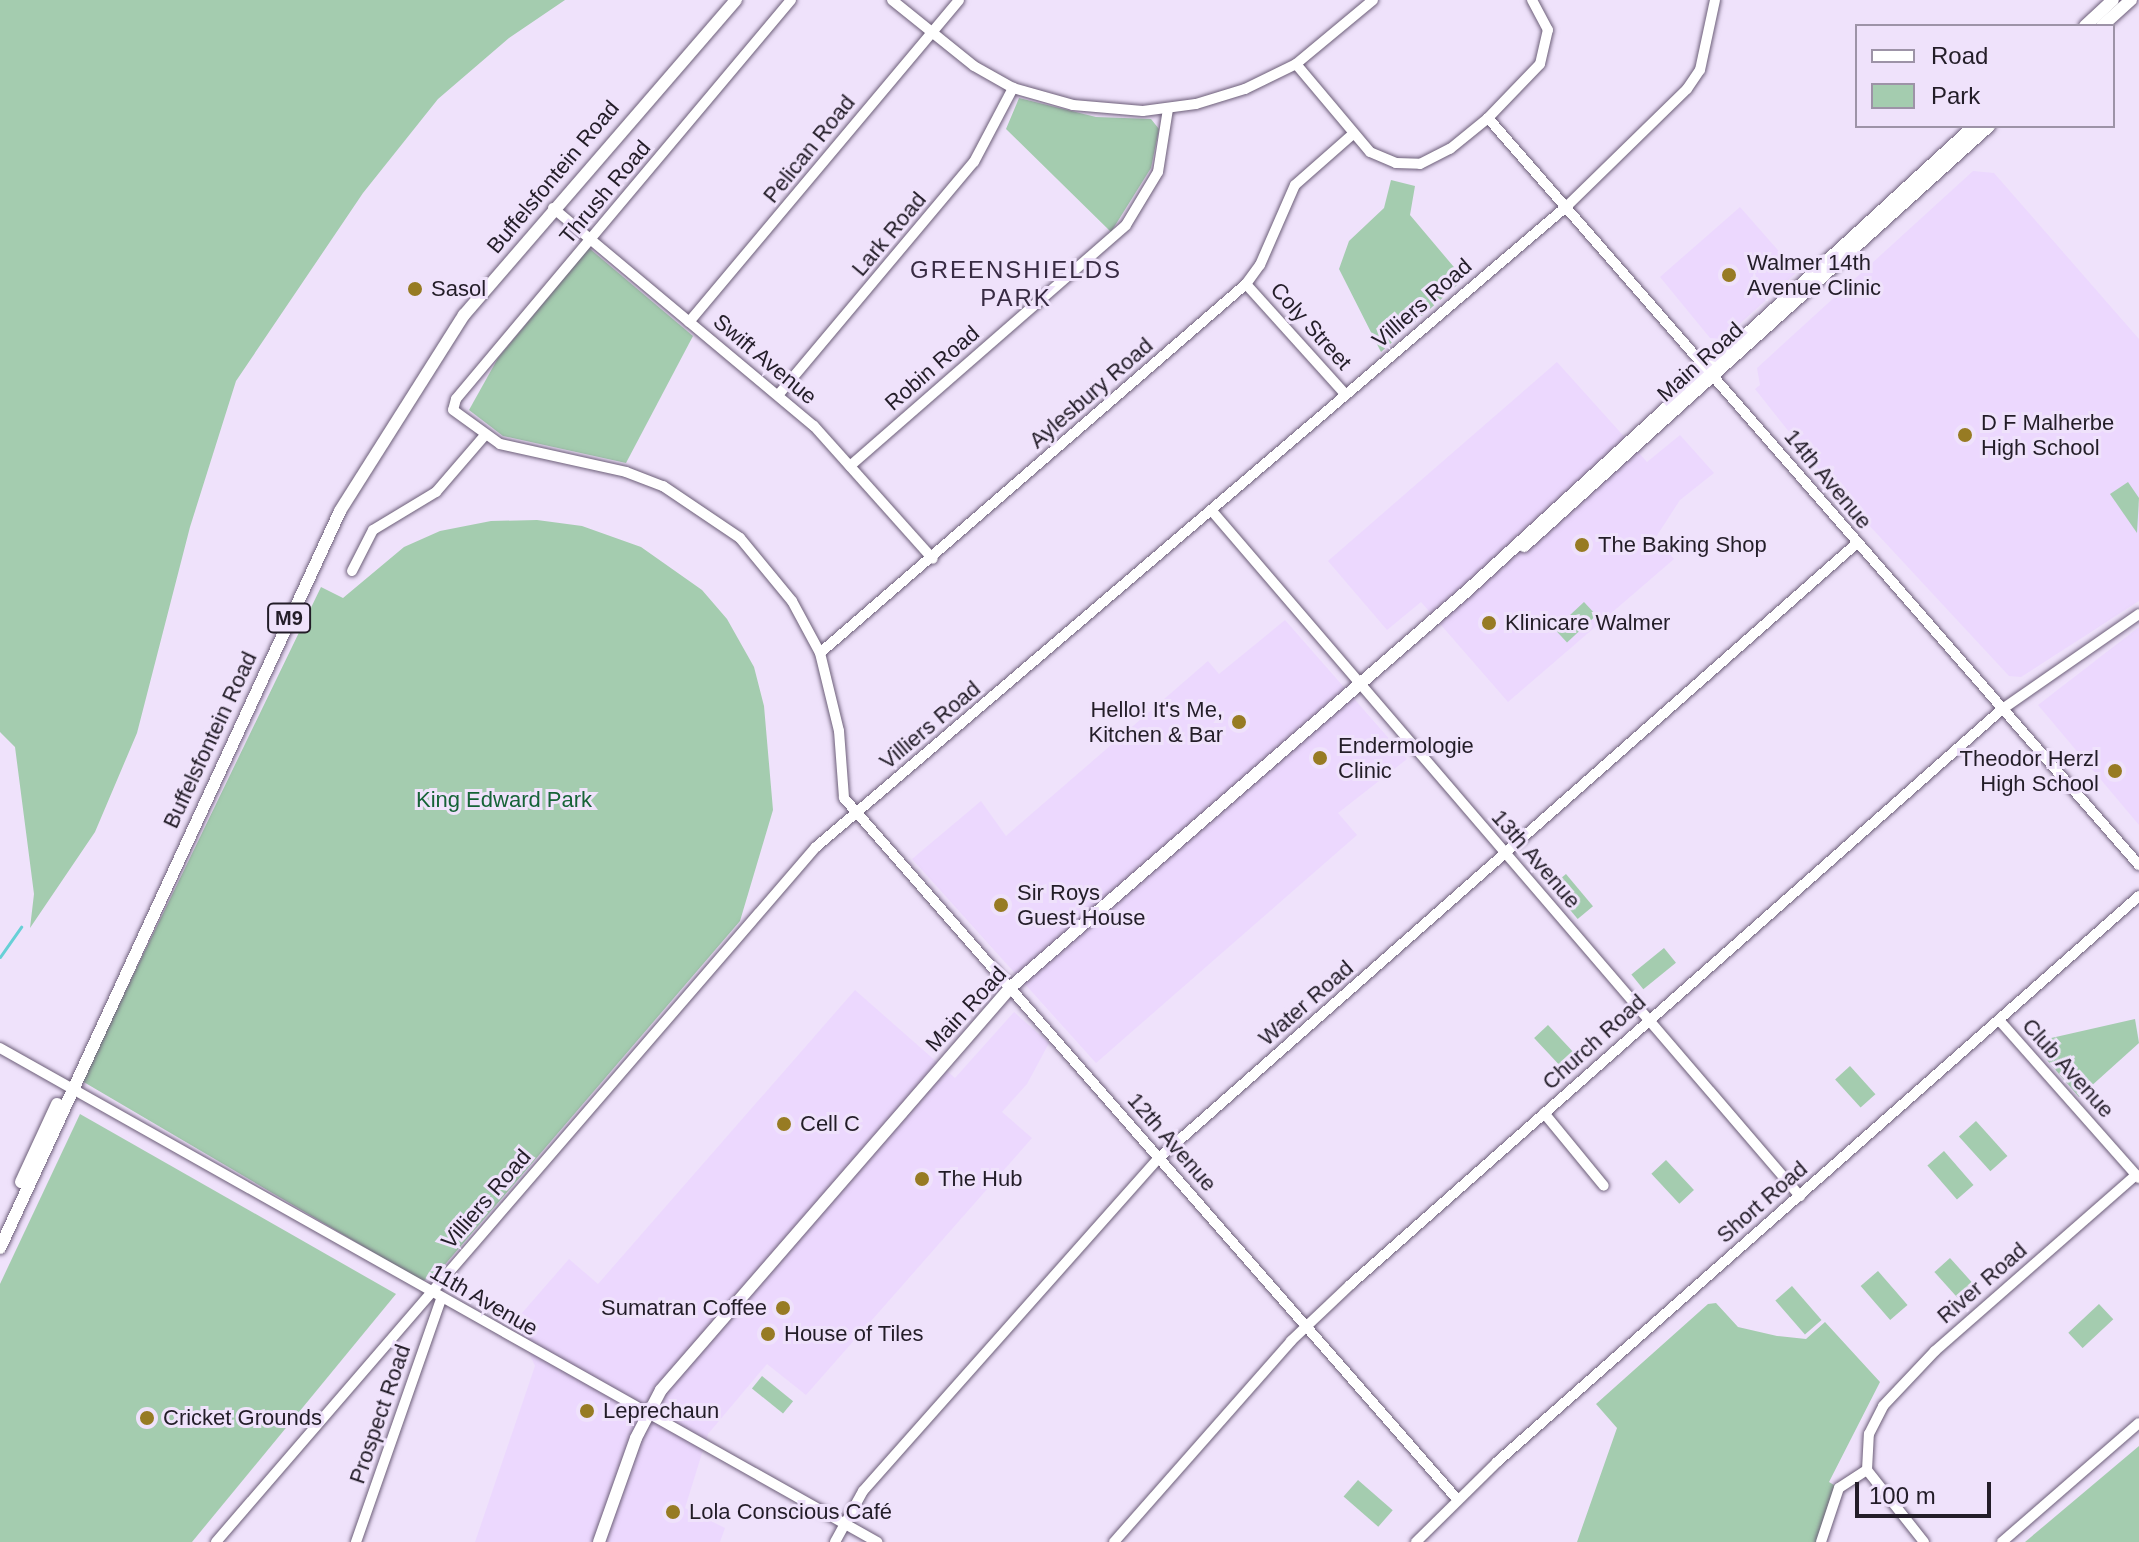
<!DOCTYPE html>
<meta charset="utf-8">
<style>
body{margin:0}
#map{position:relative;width:2139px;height:1542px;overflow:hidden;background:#efe2fb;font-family:Helvetica,sans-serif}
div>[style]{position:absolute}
.built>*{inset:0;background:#ecd8fe}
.green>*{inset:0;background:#a4ccaf;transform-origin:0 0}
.stream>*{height:3px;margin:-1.5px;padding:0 1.5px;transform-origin:1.5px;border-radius:1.5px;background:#67d0d6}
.roads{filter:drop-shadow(0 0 2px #6c5e78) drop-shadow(0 0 2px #6c5e78)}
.minor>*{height:10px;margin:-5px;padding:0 5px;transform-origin:5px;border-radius:5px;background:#fff}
.major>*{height:12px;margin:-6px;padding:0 6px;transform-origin:6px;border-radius:6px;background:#fff}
.dots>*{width:22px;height:22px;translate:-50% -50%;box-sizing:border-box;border:4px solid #efe2fb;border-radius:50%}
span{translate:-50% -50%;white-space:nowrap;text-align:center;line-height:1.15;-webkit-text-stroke:6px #efe2fb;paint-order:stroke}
.shield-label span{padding:2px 6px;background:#efe2fb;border:2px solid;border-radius:6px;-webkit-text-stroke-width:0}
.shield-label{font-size:20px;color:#231d28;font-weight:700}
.street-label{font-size:22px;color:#231d28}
.poi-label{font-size:22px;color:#231d28}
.left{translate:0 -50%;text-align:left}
.right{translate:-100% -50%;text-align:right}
.park-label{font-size:22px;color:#166337}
.neighbourhood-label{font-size:24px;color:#382b43;letter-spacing:2px}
.legend{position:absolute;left:1855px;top:24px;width:260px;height:104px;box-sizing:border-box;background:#efe2fb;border:2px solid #9d93a7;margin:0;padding:10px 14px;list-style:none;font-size:24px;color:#231d28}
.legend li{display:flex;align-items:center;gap:16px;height:40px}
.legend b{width:40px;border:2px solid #9d93a7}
.scale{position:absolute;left:1855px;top:1482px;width:136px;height:36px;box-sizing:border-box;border:4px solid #231d28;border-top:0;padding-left:10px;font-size:24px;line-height:28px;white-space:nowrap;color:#231d28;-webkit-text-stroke:6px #efe2fb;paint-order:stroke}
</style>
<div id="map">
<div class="built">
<div style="clip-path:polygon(1973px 171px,1994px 173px,2139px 339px,2139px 601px,2021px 677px,2009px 676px,1828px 481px,1755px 389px,1760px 385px,1757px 368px)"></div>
<div style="clip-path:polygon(1740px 207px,1797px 272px,1723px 339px,1710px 338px,1660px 277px)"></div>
<div style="clip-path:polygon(1557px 362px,1647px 462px,1680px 435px,1714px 473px,1680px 500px,1656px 537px,1674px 559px,1508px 702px,1421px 602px,1387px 630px,1328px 561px)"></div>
<div style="clip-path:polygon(1285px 620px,1407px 759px,1338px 813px,1357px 835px,1096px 1063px,912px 859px,981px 801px,1006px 836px,1208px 661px,1219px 674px)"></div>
<div style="clip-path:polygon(2139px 627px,2139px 825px,2038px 705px)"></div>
<div style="clip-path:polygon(855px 990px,955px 1078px,1014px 1012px,1049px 1043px,1027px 1084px,1002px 1112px,1032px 1138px,806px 1395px,767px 1364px,708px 1434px,685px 1508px,725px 1528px,720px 1542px,475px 1542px,535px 1366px,515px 1321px,569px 1259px,598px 1284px)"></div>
</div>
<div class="green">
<div style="clip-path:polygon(0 0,565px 0,509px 38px,438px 99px,363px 193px,236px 381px,190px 527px,137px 733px,95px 832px,30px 928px,34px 894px,15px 747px,0 732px)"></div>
<div style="clip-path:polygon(1019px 98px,1096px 117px,1151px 119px,1159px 129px,1151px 168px,1111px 232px,1006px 129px)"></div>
<div style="clip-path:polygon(1391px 180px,1415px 186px,1410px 215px,1464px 279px,1381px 352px,1339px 269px,1349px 241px,1384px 208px)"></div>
<div style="clip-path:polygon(589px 248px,693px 336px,626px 463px,503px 436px,469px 410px,498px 358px)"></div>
<div style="clip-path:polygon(2128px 482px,2139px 498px,2137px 533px,2110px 494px)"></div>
<div style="clip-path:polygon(537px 520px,582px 526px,641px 547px,702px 590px,727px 619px,754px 667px,764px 706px,773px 810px,740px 921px,436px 1275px,422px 1281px,82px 1081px,321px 587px,343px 598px,404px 547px,440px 531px,491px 521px)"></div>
<div style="left:1584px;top:602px;width:18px;height:40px;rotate:47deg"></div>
<div style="left:1566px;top:874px;width:42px;height:20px;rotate:50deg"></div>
<div style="left:1664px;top:948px;width:19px;height:42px;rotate:51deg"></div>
<div style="clip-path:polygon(2135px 1019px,2139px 1043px,2079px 1097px,2040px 1052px,2038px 1041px)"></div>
<div style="left:1548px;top:1025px;width:38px;height:19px;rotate:47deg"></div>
<div style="left:1850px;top:1066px;width:38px;height:20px;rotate:48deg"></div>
<div style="clip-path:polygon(80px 1114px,396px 1294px,192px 1542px,0 1542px,0 1284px)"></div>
<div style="left:1976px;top:1121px;width:47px;height:23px;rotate:48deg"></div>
<div style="left:1944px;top:1151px;width:45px;height:22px;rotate:49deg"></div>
<div style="left:1666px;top:1160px;width:41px;height:20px;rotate:47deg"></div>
<div style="left:1950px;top:1258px;width:47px;height:21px;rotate:48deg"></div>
<div style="left:1878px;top:1271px;width:45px;height:23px;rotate:49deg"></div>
<div style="left:1792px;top:1286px;width:45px;height:22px;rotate:49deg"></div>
<div style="clip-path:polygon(1716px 1303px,1738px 1327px,1777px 1336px,1806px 1339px,1825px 1322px,1880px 1382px,1829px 1482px,1839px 1488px,1821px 1542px,1577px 1542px,1617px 1428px,1596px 1404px,1708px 1304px)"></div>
<div style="left:2099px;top:1304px;width:21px;height:42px;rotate:47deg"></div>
<div style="left:762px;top:1376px;width:40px;height:16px;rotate:39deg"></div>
<div style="clip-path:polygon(2139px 1446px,2139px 1542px,2025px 1542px)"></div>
<div style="left:1358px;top:1480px;width:46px;height:22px;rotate:41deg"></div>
</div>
<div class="stream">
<div style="left:0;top:957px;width:37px;rotate:-55deg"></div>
</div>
<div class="roads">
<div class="minor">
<div style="left:791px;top:0;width:521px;rotate:130.02deg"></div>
<div style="left:456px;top:399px;width:11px;rotate:105deg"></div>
<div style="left:453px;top:410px;width:58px;rotate:35.9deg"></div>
<div style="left:500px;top:444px;width:129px;rotate:12.5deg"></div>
<div style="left:626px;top:472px;width:40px;rotate:21deg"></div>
<div style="left:663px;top:486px;width:93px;rotate:34deg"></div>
<div style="left:740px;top:538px;width:82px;rotate:50.5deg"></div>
<div style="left:792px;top:601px;width:59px;rotate:61.7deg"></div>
<div style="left:820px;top:653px;width:80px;rotate:76.3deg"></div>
<div style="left:839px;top:731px;width:67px;rotate:85.7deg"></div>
<div style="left:844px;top:798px;width:931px;rotate:48.83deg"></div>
<div style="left:892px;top:0;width:105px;rotate:38.8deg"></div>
<div style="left:974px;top:66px;width:45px;rotate:29.4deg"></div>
<div style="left:1013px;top:88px;width:62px;rotate:15.8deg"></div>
<div style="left:1073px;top:105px;width:70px;rotate:4.9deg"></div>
<div style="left:1143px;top:111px;width:53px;rotate:-7.5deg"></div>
<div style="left:1196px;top:104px;width:51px;rotate:-17deg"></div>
<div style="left:1245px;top:89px;width:57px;rotate:-26.1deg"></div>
<div style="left:1296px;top:64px;width:100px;rotate:-39.7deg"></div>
<div style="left:1296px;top:64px;width:115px;rotate:49.9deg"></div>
<div style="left:1370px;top:152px;width:28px;rotate:23deg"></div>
<div style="left:1396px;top:163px;width:24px;rotate:2deg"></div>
<div style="left:1420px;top:164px;width:34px;rotate:-27deg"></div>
<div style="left:1450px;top:149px;width:49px;rotate:-39.2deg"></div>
<div style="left:1488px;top:118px;width:75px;rotate:-46.1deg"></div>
<div style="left:1540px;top:64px;width:35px;rotate:-77deg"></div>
<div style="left:1548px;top:30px;width:34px;rotate:-118deg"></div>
<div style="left:1488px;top:118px;width:991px;rotate:48.93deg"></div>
<div style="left:553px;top:208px;width:340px;rotate:39.9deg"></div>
<div style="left:814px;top:426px;width:178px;rotate:48.2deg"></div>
<div style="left:1246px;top:284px;width:149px;rotate:48deg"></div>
<div style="left:689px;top:322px;width:420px;rotate:-50deg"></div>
<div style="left:779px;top:394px;width:303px;rotate:-50deg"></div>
<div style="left:974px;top:162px;width:84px;rotate:-62.2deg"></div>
<div style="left:850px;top:466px;width:366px;rotate:-41.1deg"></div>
<div style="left:1126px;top:225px;width:62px;rotate:-58.9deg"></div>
<div style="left:1158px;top:172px;width:64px;rotate:-81deg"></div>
<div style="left:1212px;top:511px;width:903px;rotate:49.36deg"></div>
<div style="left:352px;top:571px;width:46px;rotate:-62.9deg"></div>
<div style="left:373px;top:530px;width:74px;rotate:-31.1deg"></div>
<div style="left:436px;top:492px;width:75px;rotate:-49.3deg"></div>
<div style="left:820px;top:653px;width:564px;rotate:-40.9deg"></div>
<div style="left:1246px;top:284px;width:24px;rotate:-54deg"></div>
<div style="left:1260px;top:265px;width:87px;rotate:-66.4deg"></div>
<div style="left:1295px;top:185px;width:76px;rotate:-41.3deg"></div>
<div style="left:1999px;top:1020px;width:211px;rotate:48.5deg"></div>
<div style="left:0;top:1048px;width:1007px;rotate:29.39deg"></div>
<div style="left:1544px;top:1113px;width:94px;rotate:50.6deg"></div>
<div style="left:216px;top:1542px;width:918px;rotate:-49.2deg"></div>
<div style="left:816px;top:847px;width:986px;rotate:-40.48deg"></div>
<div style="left:1566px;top:207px;width:169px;rotate:-44.3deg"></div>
<div style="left:1687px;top:89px;width:23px;rotate:-56deg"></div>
<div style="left:1700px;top:70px;width:72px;rotate:-77.9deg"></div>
<div style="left:356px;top:1542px;width:257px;rotate:-70.7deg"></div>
<div style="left:835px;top:1542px;width:58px;rotate:-61.2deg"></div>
<div style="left:863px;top:1491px;width:446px;rotate:-48.4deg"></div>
<div style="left:1159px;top:1158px;width:930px;rotate:-41.38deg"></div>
<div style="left:1114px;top:1542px;width:268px;rotate:-48.6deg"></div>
<div style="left:1291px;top:1341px;width:81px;rotate:-43.5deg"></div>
<div style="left:1350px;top:1285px;width:869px;rotate:-41.45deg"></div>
<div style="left:2001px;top:710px;width:168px;rotate:-34.8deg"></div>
<div style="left:1416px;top:1542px;width:114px;rotate:-44.6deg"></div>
<div style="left:1497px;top:1462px;width:856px;rotate:-41.4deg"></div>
<div style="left:1821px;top:1542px;width:57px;rotate:-71.6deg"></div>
<div style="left:1839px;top:1488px;width:33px;rotate:-33deg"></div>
<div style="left:1924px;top:1542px;width:92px;rotate:-128.4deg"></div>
<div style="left:1867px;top:1470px;width:36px;rotate:-87deg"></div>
<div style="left:1869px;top:1434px;width:31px;rotate:-63deg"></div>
<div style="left:1883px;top:1406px;width:76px;rotate:-46.6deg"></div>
<div style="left:1935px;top:1351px;width:267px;rotate:-41.2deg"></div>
<div style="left:2002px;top:1542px;width:181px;rotate:-41deg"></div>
</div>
<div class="major">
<div style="left:2085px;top:26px;width:38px;rotate:-43deg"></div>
<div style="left:2102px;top:26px;width:39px;rotate:-42deg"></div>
<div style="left:1524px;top:546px;width:627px;rotate:-42.09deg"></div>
<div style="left:21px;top:1182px;width:86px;rotate:-65.2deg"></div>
<div style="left:0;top:1248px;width:812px;rotate:-65.23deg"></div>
<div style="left:340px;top:511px;width:232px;rotate:-57.7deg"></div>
<div style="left:464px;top:315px;width:416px;rotate:-49.2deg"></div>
<div style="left:599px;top:1542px;width:110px;rotate:-70.4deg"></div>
<div style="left:636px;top:1438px;width:54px;rotate:-62.5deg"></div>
<div style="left:661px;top:1390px;width:534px;rotate:-49.03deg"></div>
<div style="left:1011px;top:987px;width:605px;rotate:-40.98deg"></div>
<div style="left:1468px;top:590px;width:687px;rotate:-42.52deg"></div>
</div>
</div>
<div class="dots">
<div style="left:1729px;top:275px;background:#977b23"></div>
<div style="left:415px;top:289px;background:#977b23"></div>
<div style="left:1965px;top:435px;background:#977b23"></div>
<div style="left:1582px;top:545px;background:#977b23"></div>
<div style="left:1489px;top:623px;background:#977b23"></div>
<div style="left:1239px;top:722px;background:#977b23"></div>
<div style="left:1320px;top:758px;background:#977b23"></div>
<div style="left:2115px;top:771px;background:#977b23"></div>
<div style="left:1001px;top:905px;background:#977b23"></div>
<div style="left:784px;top:1124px;background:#977b23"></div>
<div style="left:922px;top:1179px;background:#977b23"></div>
<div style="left:783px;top:1308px;background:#977b23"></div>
<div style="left:768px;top:1334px;background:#977b23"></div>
<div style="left:587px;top:1411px;background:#977b23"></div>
<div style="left:147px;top:1418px;background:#977b23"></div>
<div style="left:673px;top:1512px;background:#977b23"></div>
</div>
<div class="shield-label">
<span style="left:289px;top:618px">M9</span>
</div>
<div class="street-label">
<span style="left:809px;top:149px;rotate:-51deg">Pelican Road</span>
<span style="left:553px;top:177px;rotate:-50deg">Buffelsfontein Road</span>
<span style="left:605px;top:192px;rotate:-50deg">Thrush Road</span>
<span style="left:889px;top:234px;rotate:-50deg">Lark Road</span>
<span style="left:1422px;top:303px;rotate:-41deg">Villiers Road</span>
<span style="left:1311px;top:326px;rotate:48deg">Coly Street</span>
<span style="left:765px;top:359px;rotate:40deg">Swift Avenue</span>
<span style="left:1700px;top:362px;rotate:-42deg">Main Road</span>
<span style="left:932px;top:368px;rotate:-41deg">Robin Road</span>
<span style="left:1091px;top:393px;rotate:-41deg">Aylesbury Road</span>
<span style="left:1828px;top:479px;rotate:50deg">14th Avenue</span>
<span style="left:930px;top:725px;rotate:-40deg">Villiers Road</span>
<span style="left:210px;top:740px;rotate:-65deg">Buffelsfontein Road</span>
<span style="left:1536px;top:859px;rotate:49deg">13th Avenue</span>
<span style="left:1306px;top:1003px;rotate:-41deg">Water Road</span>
<span style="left:966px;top:1009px;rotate:-47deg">Main Road</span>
<span style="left:1594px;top:1042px;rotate:-42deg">Church Road</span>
<span style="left:2068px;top:1068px;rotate:48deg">Club Avenue</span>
<span style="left:1172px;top:1142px;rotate:49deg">12th Avenue</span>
<span style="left:486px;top:1199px;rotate:-49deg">Villiers Road</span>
<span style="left:1762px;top:1202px;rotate:-41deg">Short Road</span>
<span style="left:1982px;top:1283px;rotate:-41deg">River Road</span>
<span style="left:484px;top:1300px;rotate:30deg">11th Avenue</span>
<span style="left:380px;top:1414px;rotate:-71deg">Prospect Road</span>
</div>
<div class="poi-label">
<span class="left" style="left:1747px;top:275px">Walmer 14th<br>Avenue Clinic</span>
<span class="left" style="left:431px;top:289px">Sasol</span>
<span class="left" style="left:1981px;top:435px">D F Malherbe<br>High School</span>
<span class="left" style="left:1598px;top:545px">The Baking Shop</span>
<span class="left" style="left:1505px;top:623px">Klinicare Walmer</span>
<span class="right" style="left:1223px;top:722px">Hello! It's Me,<br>Kitchen &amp; Bar</span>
<span class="left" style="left:1338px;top:758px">Endermologie<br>Clinic</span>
<span class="right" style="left:2099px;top:771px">Theodor Herzl<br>High School</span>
<span class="left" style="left:1017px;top:905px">Sir Roys<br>Guest House</span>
<span class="left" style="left:800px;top:1124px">Cell C</span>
<span class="left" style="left:938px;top:1179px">The Hub</span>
<span class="right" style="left:767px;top:1308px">Sumatran Coffee</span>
<span class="left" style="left:784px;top:1334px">House of Tiles</span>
<span class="left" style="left:603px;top:1411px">Leprechaun</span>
<span class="left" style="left:163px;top:1418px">Cricket Grounds</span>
<span class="left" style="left:689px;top:1512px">Lola Conscious Café</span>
</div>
<div class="park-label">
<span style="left:504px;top:800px">King Edward Park</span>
</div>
<div class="neighbourhood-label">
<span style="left:1016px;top:284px">GREENSHIELDS<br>PARK</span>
</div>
<ul class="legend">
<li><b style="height:10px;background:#fff"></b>Road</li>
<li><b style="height:22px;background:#a4ccaf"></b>Park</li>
</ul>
<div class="scale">100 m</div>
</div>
